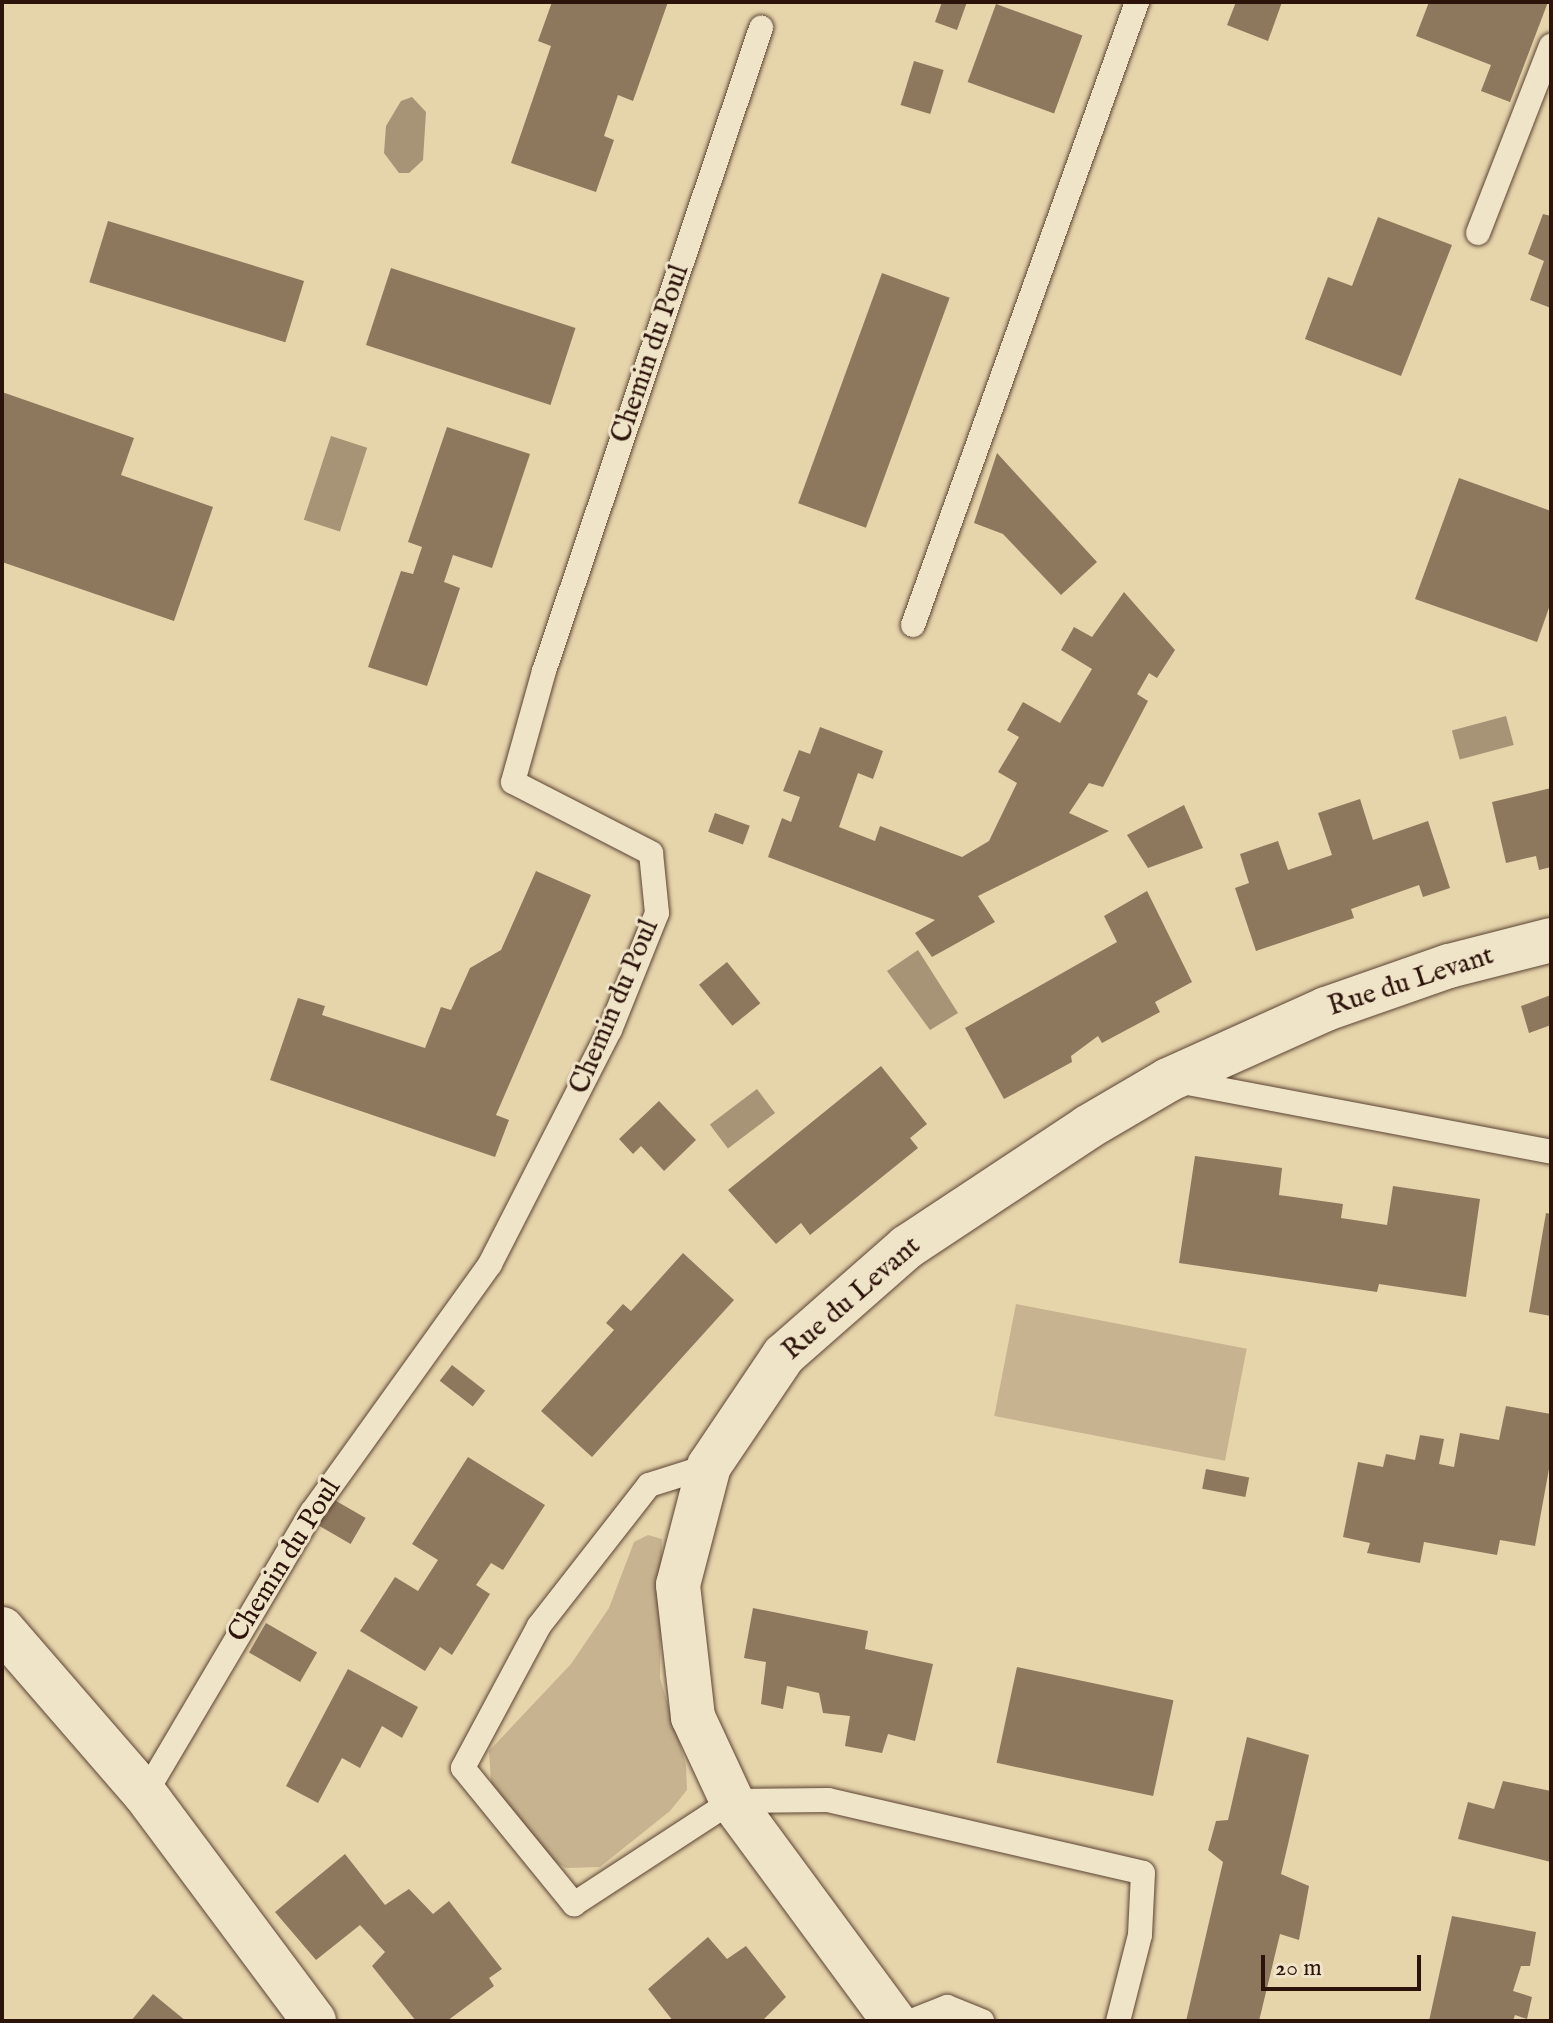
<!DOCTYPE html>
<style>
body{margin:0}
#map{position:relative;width:1553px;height:2023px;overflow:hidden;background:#e6d4ab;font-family:"IM FELL English",serif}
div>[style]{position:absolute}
.green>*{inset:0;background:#c7b390;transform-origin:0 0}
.water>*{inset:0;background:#a79375;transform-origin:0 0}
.building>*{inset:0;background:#8d785e;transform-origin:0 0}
.roads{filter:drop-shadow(0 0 2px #5b4433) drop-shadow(0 0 2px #5b4433)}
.lane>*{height:24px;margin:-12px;padding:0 12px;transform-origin:12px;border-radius:12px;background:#efe3c8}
.street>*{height:44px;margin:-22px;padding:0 22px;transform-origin:22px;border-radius:22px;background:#efe3c8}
span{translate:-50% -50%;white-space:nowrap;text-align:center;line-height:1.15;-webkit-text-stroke:6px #efe3c8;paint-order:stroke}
.street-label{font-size:28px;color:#2d140b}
.frame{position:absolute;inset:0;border:4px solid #2d140b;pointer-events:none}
.scale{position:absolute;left:1261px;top:1955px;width:160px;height:36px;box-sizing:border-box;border:4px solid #2d140b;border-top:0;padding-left:10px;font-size:24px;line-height:28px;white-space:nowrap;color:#2d140b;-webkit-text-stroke:6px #efe3c8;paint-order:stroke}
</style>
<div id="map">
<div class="green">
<div style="left:1016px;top:1304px;width:235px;height:114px;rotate:11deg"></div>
<div style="clip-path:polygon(648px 1535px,662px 1539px,660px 1678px,686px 1765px,687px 1790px,670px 1811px,600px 1867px,566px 1868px,546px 1857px,491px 1782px,489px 1751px,571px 1664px,609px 1608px,634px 1542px)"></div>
</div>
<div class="water">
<div style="clip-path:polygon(412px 97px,426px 112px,423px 160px,409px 173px,399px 173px,384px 153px,386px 126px,401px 101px)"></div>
<div style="left:331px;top:436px;width:38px;height:88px;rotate:18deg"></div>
<div style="left:1506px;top:716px;width:30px;height:56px;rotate:75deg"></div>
<div style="clip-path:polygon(918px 950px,958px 1013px,930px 1030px,887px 971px)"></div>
<div style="left:757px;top:1089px;width:30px;height:59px;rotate:53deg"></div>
</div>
<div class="building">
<div style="clip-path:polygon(552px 2px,668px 2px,633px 101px,618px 95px,604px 136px,614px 140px,596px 192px,511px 163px,551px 46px,538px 41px)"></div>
<div style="clip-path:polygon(942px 2px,967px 2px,957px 30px,935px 22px)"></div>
<div style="clip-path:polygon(1236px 2px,1282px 2px,1268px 41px,1227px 25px)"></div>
<div style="clip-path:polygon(1429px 2px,1548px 2px,1510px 102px,1481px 91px,1491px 65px,1416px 36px)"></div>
<div style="left:996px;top:4px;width:92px;height:83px;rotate:20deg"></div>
<div style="left:914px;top:61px;width:31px;height:46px;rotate:17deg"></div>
<div style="clip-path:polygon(1543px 214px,1551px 216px,1551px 308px,1530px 300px,1544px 261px,1528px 254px)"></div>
<div style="clip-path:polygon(1378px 217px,1452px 245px,1401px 376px,1305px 339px,1328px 277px,1352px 286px)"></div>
<div style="left:108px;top:221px;width:205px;height:64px;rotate:17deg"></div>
<div style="left:391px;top:268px;width:194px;height:81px;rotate:18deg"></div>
<div style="left:882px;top:273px;width:72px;height:245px;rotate:20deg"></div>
<div style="clip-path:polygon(2px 392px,134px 438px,121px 475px,213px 507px,174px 621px,2px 562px)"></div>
<div style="clip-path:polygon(447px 427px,530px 454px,492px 568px,453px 555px,444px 582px,460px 588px,427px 686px,368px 667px,401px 571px,413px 574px,422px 547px,408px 542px)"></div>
<div style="clip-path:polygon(997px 453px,1097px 562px,1061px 595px,1003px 534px,974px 523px)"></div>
<div style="clip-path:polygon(1459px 478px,1551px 511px,1551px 602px,1537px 642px,1415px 599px)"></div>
<div style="clip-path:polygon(1124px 592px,1175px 650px,1157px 678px,1149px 673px,1137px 694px,1148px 701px,1103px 787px,1089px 783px,1069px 813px,1109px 831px,978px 896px,995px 922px,932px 957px,915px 933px,935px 920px,768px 857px,782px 818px,791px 822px,800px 797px,783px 791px,799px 750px,810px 754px,820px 727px,883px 751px,873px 779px,858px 773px,839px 827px,875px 841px,880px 826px,962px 857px,989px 841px,1017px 783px,998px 772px,1019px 737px,1007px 730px,1023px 702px,1060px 723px,1092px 669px,1061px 650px,1074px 627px,1092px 637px)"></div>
<div style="clip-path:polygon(1551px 788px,1551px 867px,1539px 870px,1536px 856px,1506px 863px,1492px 802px)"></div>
<div style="clip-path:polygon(1360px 799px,1373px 840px,1428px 821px,1450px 888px,1423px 897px,1419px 885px,1351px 909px,1354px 918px,1256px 951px,1235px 888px,1249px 883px,1240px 854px,1278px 841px,1288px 870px,1332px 855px,1318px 813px)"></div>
<div style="clip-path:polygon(1184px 805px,1203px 848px,1148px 868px,1127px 835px)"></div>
<div style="left:715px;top:813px;width:37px;height:20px;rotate:20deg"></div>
<div style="clip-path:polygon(536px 871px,591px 895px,496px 1115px,509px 1120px,495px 1157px,270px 1080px,298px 998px,325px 1006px,322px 1015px,425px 1048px,441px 1007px,451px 1010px,470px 968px,501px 950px)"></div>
<div style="clip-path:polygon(1147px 891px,1192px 982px,1155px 1002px,1160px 1012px,1102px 1043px,1098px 1036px,1071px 1056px,1072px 1062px,1004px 1099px,965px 1028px,1117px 942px,1104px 916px)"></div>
<div style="left:727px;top:962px;width:53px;height:36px;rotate:51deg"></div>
<div style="clip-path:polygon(1551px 995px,1551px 1025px,1529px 1033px,1521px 1006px)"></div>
<div style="clip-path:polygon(881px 1066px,927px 1124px,910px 1138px,918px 1148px,810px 1235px,801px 1223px,776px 1244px,728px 1190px)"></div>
<div style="clip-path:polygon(659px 1101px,696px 1140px,664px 1171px,641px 1146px,633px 1154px,619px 1139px)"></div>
<div style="clip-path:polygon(1195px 1156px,1282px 1168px,1279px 1195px,1343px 1204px,1341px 1218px,1387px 1225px,1393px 1186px,1480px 1199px,1466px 1297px,1379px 1284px,1377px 1292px,1179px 1263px)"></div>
<div style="clip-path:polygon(1546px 1213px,1551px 1214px,1551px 1316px,1529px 1312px)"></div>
<div style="clip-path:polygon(683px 1253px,734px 1300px,592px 1457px,541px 1411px,614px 1330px,606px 1323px,623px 1304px,631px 1311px)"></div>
<div style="left:452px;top:1365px;width:42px;height:20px;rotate:38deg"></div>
<div style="clip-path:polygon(1506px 1406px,1551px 1414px,1551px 1458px,1535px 1546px,1500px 1540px,1497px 1555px,1424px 1542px,1420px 1563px,1367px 1553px,1370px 1543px,1343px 1537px,1358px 1462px,1383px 1467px,1386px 1454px,1415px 1460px,1420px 1435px,1444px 1439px,1439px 1464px,1454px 1467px,1460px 1433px,1499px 1440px)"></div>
<div style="clip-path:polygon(468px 1457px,545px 1505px,503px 1570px,491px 1563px,476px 1585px,490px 1594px,452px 1655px,440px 1647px,425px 1671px,360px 1631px,395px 1577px,418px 1591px,438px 1560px,412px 1544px)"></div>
<div style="left:1206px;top:1469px;width:44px;height:20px;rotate:11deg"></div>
<div style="left:331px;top:1498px;width:40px;height:30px;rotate:30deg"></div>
<div style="clip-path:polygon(753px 1608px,868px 1631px,865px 1649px,933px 1664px,915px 1741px,888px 1734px,882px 1753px,845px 1746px,850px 1716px,823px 1713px,819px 1693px,787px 1686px,783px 1709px,761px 1704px,766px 1662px,744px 1658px)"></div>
<div style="left:266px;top:1623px;width:59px;height:34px;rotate:30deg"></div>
<div style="left:1017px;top:1667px;width:160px;height:98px;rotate:12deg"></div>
<div style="clip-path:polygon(348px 1669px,418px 1707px,402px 1738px,382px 1726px,360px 1768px,342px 1758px,318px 1803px,286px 1786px)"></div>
<div style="clip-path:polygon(1247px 1737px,1309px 1755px,1281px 1874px,1309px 1886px,1305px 1908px,1299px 1940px,1280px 1934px,1259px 2021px,1186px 2021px,1223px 1862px,1208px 1850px,1216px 1821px,1228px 1820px)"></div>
<div style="clip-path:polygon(1503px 1781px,1551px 1791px,1551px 1862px,1458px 1839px,1468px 1802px,1494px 1809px)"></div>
<div style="clip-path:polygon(345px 1854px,385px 1905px,409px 1889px,433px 1914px,449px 1901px,502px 1969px,489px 1978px,494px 1986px,447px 2021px,416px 2021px,372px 1966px,385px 1952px,360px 1925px,316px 1960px,275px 1912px)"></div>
<div style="clip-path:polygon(1452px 1916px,1536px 1932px,1530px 1966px,1521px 1966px,1513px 1991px,1532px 1997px,1527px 2019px,1515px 2015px,1513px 2021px,1429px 2021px)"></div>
<div style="clip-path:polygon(708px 1937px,727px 1959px,746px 1946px,786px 1997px,762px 2021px,673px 2021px,648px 1989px)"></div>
<div style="clip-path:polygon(153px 1994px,186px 2021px,131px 2021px)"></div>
</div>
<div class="roads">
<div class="lane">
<div style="left:1478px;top:233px;width:201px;rotate:-68.7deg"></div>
<div style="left:913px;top:625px;width:662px;rotate:-70.22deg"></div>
<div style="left:1177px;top:1081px;width:381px;rotate:10.7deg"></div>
<div style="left:709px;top:1466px;width:63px;rotate:162.4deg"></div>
<div style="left:649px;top:1485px;width:179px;rotate:128deg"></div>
<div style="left:539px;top:1626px;width:161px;rotate:118.2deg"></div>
<div style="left:463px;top:1768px;width:176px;rotate:50.8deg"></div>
<div style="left:574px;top:1904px;width:189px;rotate:-33.1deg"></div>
<div style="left:732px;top:1801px;width:96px;rotate:-0.6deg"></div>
<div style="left:828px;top:1800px;width:323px;rotate:13deg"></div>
<div style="left:1143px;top:1873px;width:62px;rotate:92.8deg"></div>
<div style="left:1140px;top:1935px;width:89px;rotate:104.3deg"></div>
<div style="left:145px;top:1794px;width:328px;rotate:-59.4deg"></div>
<div style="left:312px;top:1512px;width:305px;rotate:-54.3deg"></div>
<div style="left:490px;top:1264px;width:263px;rotate:-62.9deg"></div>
<div style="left:610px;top:1030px;width:126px;rotate:-68.1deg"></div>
<div style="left:657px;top:913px;width:60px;rotate:-95.7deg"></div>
<div style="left:651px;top:853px;width:155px;rotate:-152.8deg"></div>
<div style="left:513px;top:782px;width:115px;rotate:-74.4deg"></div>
<div style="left:544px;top:671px;width:679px;rotate:-71.35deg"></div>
<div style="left:912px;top:2021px;width:38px;rotate:-22deg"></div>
<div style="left:947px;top:2007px;width:38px;rotate:22deg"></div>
</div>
<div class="street">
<div style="left:2px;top:1629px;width:218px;rotate:49.1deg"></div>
<div style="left:145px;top:1794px;width:283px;rotate:53.3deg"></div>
<div style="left:894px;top:2021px;width:273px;rotate:-126.4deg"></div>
<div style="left:732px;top:1801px;width:93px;rotate:-114.9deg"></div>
<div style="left:693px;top:1717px;width:133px;rotate:-96.5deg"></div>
<div style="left:678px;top:1585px;width:123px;rotate:-75.4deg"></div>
<div style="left:709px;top:1466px;width:134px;rotate:-56deg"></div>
<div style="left:784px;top:1355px;width:164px;rotate:-41.3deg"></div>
<div style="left:907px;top:1247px;width:217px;rotate:-33.5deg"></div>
<div style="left:1088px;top:1127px;width:93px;rotate:-30.4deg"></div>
<div style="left:1168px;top:1080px;width:173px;rotate:-24.2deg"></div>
<div style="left:1326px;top:1009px;width:130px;rotate:-19.3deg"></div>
<div style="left:1449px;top:966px;width:105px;rotate:-14.3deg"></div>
</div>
</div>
<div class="street-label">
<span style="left:651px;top:354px;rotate:-71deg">Chemin du Poul</span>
<span style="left:1411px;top:982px;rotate:-18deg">Rue du Levant</span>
<span style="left:615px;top:1007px;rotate:-67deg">Chemin du Poul</span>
<span style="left:852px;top:1299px;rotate:-41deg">Rue du Levant</span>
<span style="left:285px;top:1561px;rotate:-58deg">Chemin du Poul</span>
</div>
<div class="frame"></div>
<div class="scale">20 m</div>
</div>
